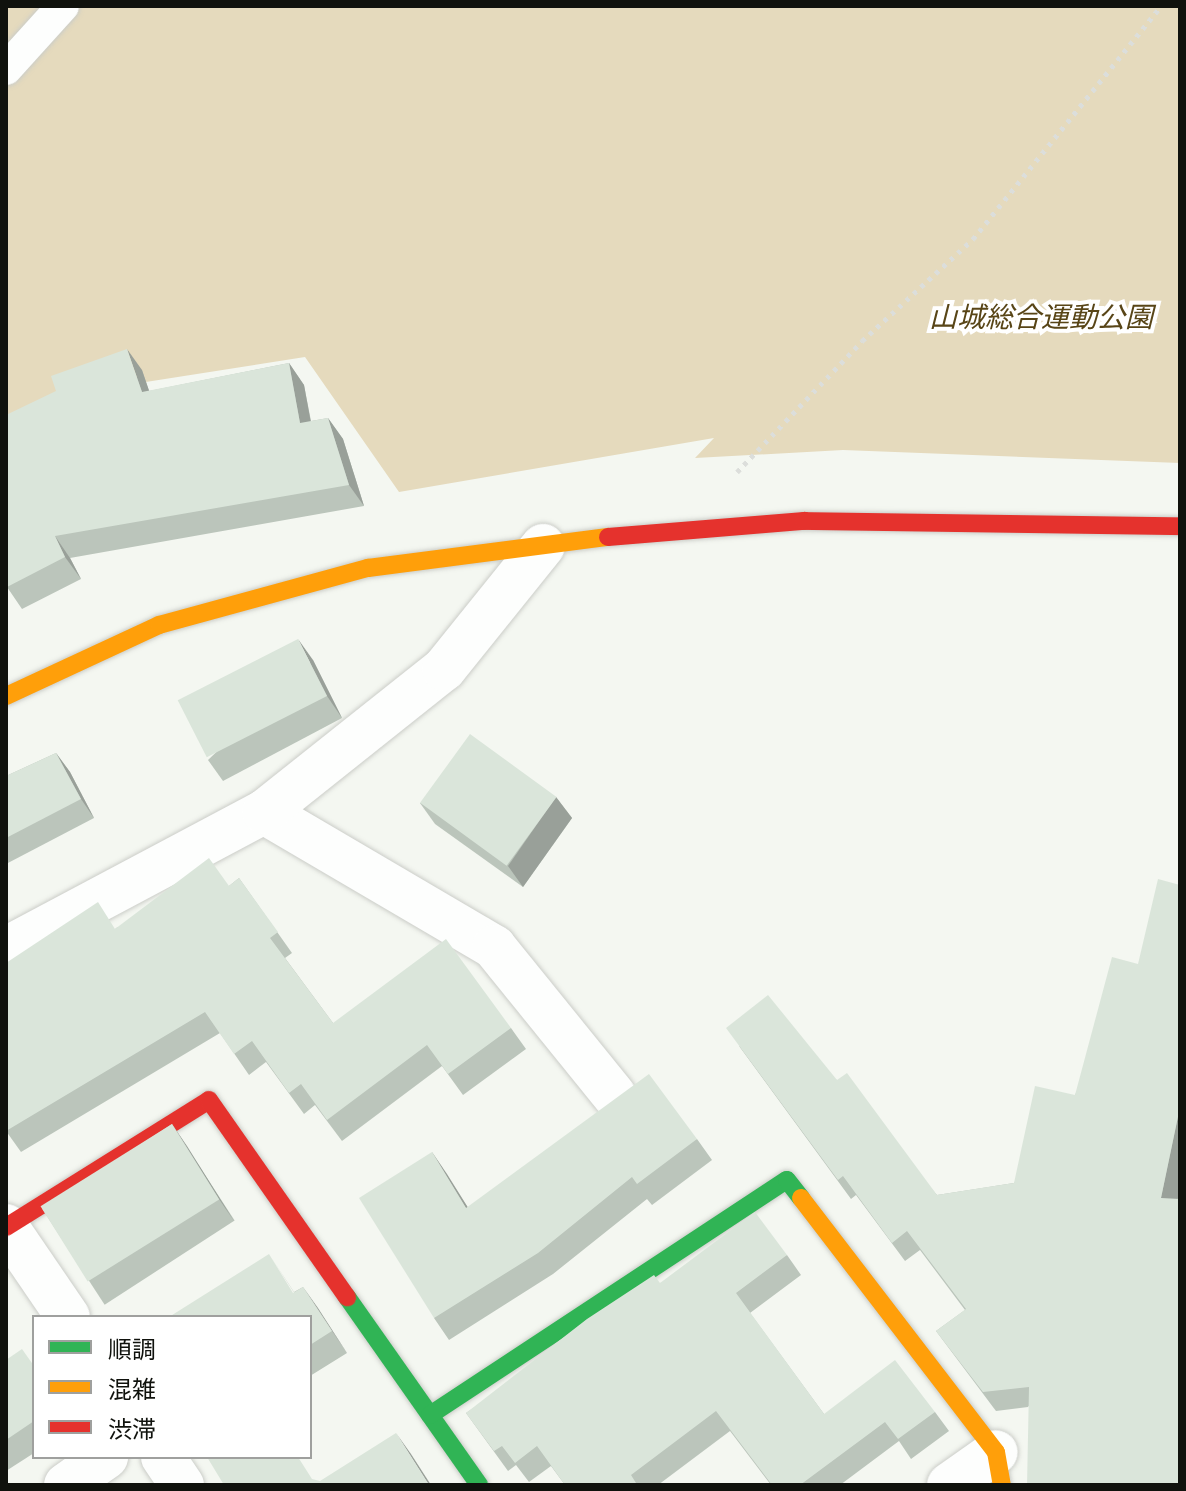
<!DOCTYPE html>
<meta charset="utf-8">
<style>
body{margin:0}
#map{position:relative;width:1186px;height:1491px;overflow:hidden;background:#f4f7f1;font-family:Lora,"Noto Sans JP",serif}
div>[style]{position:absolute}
.green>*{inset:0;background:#e5dabd}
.path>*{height:5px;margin-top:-2.5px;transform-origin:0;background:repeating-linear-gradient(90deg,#dcdedb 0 4px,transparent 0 10px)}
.roads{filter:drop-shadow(0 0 2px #cbcdc8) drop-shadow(0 0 2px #cbcdc8)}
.lane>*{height:32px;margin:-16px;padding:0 16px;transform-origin:16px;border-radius:16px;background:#fdfefd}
.street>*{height:44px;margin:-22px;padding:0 22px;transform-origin:22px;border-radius:22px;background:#fdfefd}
.fast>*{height:18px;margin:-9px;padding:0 9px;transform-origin:9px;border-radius:9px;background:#30b455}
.slow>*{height:18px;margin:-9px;padding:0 9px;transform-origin:9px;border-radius:9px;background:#ff9f0a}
.jam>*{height:18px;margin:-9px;padding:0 9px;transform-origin:9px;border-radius:9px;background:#e5322d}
.wall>*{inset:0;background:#bbc5bb;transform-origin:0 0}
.shaded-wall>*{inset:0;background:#99a099}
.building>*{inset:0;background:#dae5da;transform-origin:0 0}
span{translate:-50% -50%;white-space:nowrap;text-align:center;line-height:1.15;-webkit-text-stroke:8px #fff;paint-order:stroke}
.park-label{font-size:28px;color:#584517;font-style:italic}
.frame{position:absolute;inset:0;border:8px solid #10120d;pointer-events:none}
.legend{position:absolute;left:32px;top:1315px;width:280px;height:144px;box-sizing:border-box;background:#fff;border:2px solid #9fa09e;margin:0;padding:10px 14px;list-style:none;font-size:24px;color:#10120d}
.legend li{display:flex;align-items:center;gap:16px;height:40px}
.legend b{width:40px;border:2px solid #9fa09e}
</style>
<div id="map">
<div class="green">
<div style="clip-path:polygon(6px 6px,1180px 6px,1180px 463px,843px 450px,695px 458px,714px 438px,399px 492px,305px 357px,133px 384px,6px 445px)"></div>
</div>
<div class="path">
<div style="left:737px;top:472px;width:181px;rotate:-46.3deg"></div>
<div style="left:862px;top:341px;width:151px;rotate:-42.6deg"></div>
<div style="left:973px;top:239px;width:299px;rotate:-51.1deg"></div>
</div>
<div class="roads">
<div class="lane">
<div style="left:6px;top:69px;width:85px;rotate:-47.9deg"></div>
</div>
<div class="street">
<div style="left:264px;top:812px;width:267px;rotate:30.4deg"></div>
<div style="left:494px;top:947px;width:191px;rotate:51deg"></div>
<div style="left:6px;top:949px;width:292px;rotate:-28deg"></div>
<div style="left:264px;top:812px;width:230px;rotate:-38.5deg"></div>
<div style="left:444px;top:669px;width:158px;rotate:-51.2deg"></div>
<div style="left:6px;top:1226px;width:110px;rotate:55.7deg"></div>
<div style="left:163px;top:1457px;width:34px;rotate:56deg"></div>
<div style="left:66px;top:1485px;width:49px;rotate:-35deg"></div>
<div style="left:949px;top:1485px;width:57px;rotate:-35.1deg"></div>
</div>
<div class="fast">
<div style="left:347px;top:1297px;width:230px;rotate:54.9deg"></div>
<div style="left:430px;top:1415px;width:427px;rotate:-33.4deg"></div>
<div style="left:787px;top:1180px;width:23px;rotate:52deg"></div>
</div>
<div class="slow">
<div style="left:6px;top:696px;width:169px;rotate:-24.9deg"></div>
<div style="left:159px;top:625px;width:217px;rotate:-15.3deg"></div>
<div style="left:368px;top:568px;width:242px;rotate:-7.4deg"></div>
<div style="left:801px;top:1198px;width:320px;rotate:52.5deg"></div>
<div style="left:996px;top:1452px;width:34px;rotate:80deg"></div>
</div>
<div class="jam">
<div style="left:608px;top:537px;width:197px;rotate:-4.7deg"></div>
<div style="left:804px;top:521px;width:376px;rotate:0.8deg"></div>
<div style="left:6px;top:1227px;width:239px;rotate:-32deg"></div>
<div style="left:209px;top:1100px;width:241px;rotate:55deg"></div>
</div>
</div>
<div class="wall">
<div style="clip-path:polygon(289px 363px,304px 385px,311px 421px,328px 418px,343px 439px,364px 506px,70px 558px,81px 579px,22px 609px,7px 587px,142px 370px,149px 391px)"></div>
<div style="clip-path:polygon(313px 660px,342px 718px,223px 781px,208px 760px)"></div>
<div style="clip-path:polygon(56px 753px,70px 772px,94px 818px,6px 864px,6px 776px)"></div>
<div style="clip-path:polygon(556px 797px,572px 818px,523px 887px,435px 824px,420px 803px)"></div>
<div style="clip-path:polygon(239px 878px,292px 953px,285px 958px,333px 1023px,511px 1028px,526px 1049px,463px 1095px,442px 1066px,342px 1141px,315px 1105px,304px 1114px,266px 1062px,249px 1075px,220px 1033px,21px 1152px,6px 1131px,116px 928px,229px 886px)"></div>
<div style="clip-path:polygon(1180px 885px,1180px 1188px,1178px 1199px,1028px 1407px,996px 1411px,936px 1331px,965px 1310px,920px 1250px,905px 1261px,856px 1195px,851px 1199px,739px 1046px,837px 1080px,937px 1195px,1014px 1183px,1075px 1095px)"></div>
<div style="left:172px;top:1124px;width:115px;height:155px;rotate:57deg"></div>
<div style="clip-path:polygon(697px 1139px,712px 1160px,652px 1205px,647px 1199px,553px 1274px,449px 1340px,434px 1318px,432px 1152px,468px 1208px)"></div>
<div style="clip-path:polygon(269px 1254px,294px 1292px,303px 1287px,347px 1353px,310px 1376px,310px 1317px)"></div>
<div style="clip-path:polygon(787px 1255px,801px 1275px,750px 1313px,824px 1414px,935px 1412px,949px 1431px,911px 1459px,899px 1441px,840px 1485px,771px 1485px,730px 1431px,658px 1485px,565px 1485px,551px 1466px,529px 1482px,516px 1465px,508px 1471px,466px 1413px,660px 1283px)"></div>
<div style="clip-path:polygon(6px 1360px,34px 1366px,34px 1453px,6px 1471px)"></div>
</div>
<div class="shaded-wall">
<div style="clip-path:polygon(127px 349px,142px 370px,157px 414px,142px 392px)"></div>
<div style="clip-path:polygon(289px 363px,304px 385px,315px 445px,300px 423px)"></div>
<div style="clip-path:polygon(328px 418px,343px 439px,364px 506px,349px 485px)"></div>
<div style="clip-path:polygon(55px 536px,70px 558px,81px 579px,65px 557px)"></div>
<div style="clip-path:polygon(298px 639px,313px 660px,342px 718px,327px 696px)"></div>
<div style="clip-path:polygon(56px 753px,70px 772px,94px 818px,81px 799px)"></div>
<div style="clip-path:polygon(556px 797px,572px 818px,523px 887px,508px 866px)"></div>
<div style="clip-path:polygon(1180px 1107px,1180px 1188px,1174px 1217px,1161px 1198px)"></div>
<div style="clip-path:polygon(172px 1124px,187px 1146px,234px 1221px,219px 1199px)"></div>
<div style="clip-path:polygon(432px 1152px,447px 1174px,482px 1230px,466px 1208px)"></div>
<div style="clip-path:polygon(303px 1287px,318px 1308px,347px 1353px,332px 1331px)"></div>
<div style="clip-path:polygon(396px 1433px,411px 1454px,431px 1485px,429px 1485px)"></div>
</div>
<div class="building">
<div style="clip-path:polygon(127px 349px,142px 392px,289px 363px,300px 423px,328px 418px,349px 485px,55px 536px,65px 557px,7px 587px,6px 415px,56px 391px,51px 376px)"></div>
<div style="left:298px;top:639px;width:64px;height:135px;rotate:63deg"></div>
<div style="left:470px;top:734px;width:107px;height:85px;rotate:36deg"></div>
<div style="clip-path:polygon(56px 753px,81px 799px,6px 838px,6px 776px)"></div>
<div style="clip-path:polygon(209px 858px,229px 886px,239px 878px,278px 932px,270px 938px,333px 1023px,446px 939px,511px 1028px,448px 1074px,427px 1045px,327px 1120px,301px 1084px,289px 1093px,252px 1041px,234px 1054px,205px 1012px,6px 1131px,6px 963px,98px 902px,115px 929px)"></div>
<div style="clip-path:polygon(1158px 879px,1180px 885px,1180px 1107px,1161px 1198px,1180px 1199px,1180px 1485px,1027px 1485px,1029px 1387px,983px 1392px,936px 1331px,966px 1309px,907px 1231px,892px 1243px,843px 1176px,838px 1180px,726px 1028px,768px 995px,837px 1080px,847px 1073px,937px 1195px,1014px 1183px,1035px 1086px,1075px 1095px,1112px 957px,1138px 964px)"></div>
<div style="clip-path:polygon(649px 1074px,697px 1139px,637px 1184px,632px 1177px,538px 1253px,434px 1318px,359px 1198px,432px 1152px,466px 1208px)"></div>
<div style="left:172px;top:1124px;width:89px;height:155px;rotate:58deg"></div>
<div style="clip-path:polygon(755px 1212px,787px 1255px,736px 1293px,824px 1414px,895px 1360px,935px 1412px,898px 1439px,885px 1422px,800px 1485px,772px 1485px,716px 1411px,631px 1475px,636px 1483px,633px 1485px,565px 1485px,537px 1446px,515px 1463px,502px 1446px,494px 1451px,466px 1413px,587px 1319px,654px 1275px,660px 1283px)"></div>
<div style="clip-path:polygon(269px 1254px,293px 1293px,303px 1287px,332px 1331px,310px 1345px,310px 1317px,169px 1317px)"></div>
<div style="clip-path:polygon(22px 1349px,34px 1366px,34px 1421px,6px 1440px,6px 1360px)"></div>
<div style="clip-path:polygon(396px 1433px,429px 1485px,224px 1485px,207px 1457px,298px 1457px,312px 1479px,320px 1481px)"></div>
</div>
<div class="park-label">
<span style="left:1041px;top:317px">山城総合運動公園</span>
</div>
<div class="frame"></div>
<ul class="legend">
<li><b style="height:10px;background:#30b455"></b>順調</li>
<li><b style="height:10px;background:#ff9f0a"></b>混雑</li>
<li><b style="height:10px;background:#e5322d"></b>渋滞</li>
</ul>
</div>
